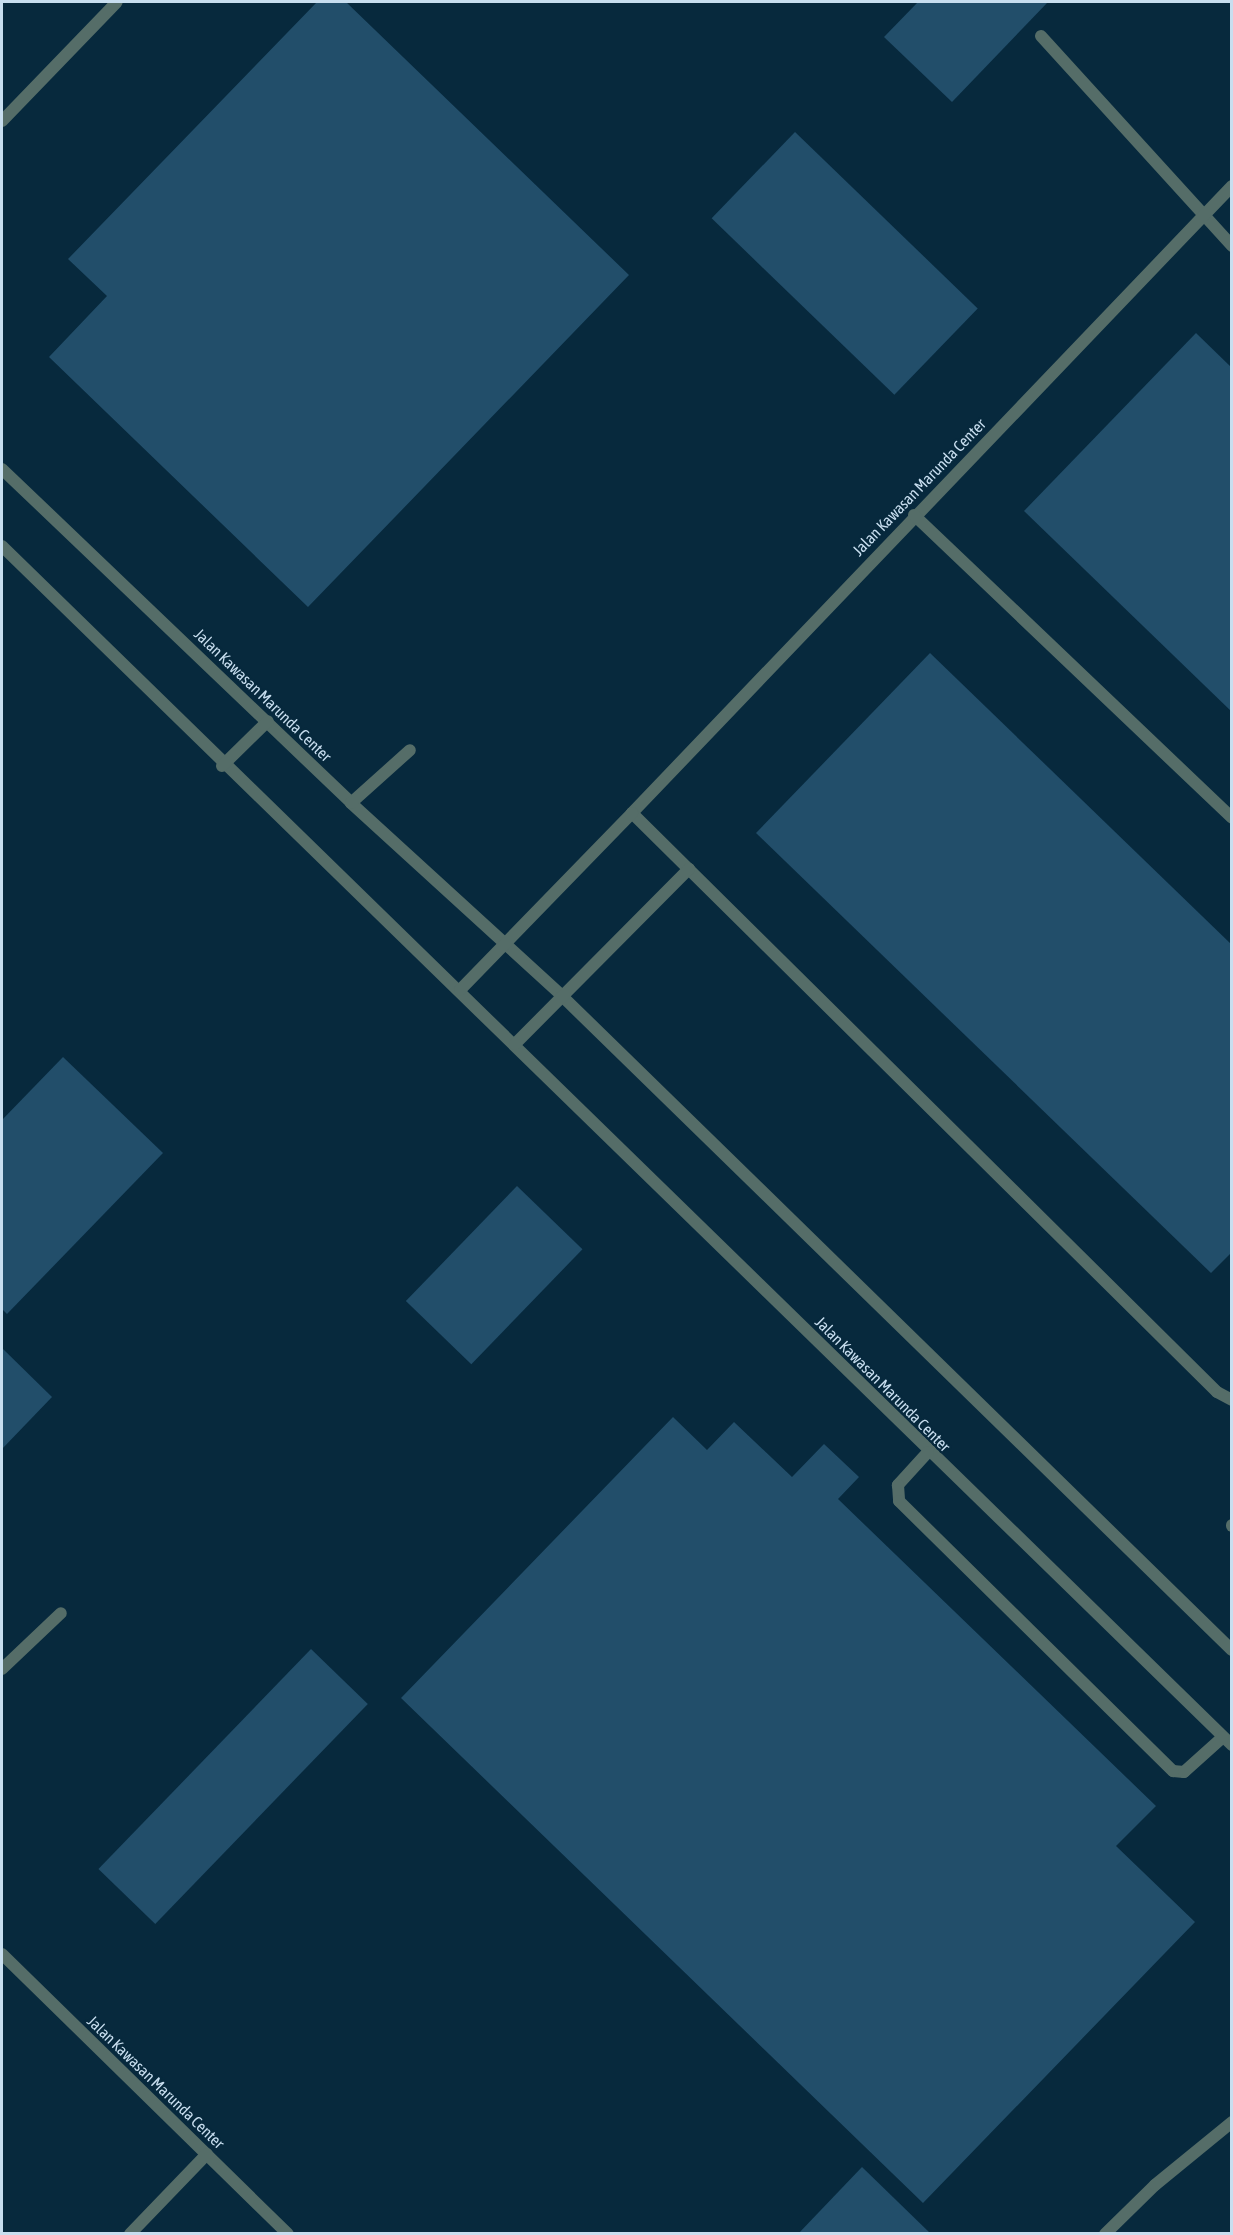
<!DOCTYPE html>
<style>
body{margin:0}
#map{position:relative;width:1233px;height:2235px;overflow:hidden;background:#07293d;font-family:"Asap Condensed",sans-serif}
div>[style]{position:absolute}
.building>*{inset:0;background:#224e6a;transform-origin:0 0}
.service>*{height:12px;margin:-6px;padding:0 6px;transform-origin:6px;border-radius:6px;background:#556d68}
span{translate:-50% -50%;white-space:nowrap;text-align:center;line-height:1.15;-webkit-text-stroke:4.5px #07293d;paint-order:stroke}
.street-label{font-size:16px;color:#c8deef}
.frame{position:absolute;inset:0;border:3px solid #c8deef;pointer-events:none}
</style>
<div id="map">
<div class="building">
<div style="clip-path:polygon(317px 2px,346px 2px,629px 275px,308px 607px,49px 357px,107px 296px,68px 259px)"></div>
<div style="clip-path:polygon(918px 2px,1048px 2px,952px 102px,884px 37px)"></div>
<div style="left:795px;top:132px;width:254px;height:120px;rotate:44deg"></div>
<div style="clip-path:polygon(1196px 333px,1232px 368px,1232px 712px,1024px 511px)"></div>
<div style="clip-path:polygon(930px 653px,1232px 945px,1232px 1252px,1211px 1273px,756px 833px)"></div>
<div style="clip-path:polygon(63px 1057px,163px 1153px,7px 1314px,2px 1309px,2px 1120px)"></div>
<div style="left:517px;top:1186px;width:91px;height:160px;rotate:44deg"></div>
<div style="clip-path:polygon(2px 1348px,52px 1397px,2px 1449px)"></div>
<div style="clip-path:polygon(673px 1417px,707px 1450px,734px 1422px,792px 1477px,824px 1444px,859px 1477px,838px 1499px,1156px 1806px,1116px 1846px,1195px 1922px,923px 2203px,401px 1698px)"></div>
<div style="left:311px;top:1649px;width:79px;height:306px;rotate:44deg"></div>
<div style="clip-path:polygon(862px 2167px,931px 2234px,798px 2234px)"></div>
</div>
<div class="service">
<div style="left:1041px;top:36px;width:284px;rotate:47.7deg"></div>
<div style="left:2px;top:121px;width:165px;rotate:-46deg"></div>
<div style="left:1232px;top:186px;width:868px;rotate:133.74deg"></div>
<div style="left:632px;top:813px;width:823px;rotate:44.7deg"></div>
<div style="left:1217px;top:1392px;width:17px;rotate:28deg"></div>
<div style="left:2px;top:469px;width:483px;rotate:43.7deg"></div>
<div style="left:351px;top:803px;width:286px;rotate:42.4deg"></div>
<div style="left:562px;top:996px;width:936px;rotate:44.31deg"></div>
<div style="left:914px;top:515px;width:439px;rotate:43.6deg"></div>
<div style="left:2px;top:546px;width:1718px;rotate:44.27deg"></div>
<div style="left:222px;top:766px;width:64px;rotate:-44.4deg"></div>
<div style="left:351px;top:803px;width:79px;rotate:-41.9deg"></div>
<div style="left:460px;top:990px;width:247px;rotate:-45.8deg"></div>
<div style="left:515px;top:1044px;width:247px;rotate:-45.2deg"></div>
<div style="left:928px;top:1452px;width:45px;rotate:132.3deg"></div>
<div style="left:898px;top:1485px;width:16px;rotate:86deg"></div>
<div style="left:899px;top:1501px;width:385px;rotate:44.6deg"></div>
<div style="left:1173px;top:1771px;width:11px;rotate:5deg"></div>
<div style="left:1184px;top:1772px;width:52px;rotate:-41.9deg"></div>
<div style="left:1232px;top:1525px;width:1px;rotate:90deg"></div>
<div style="left:2px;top:1669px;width:81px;rotate:-43.5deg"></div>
<div style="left:2px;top:1954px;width:400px;rotate:44.4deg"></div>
<div style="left:130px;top:2234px;width:111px;rotate:-46.1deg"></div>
<div style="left:1105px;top:2234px;width:70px;rotate:-44.4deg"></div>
<div style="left:1155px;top:2185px;width:99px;rotate:-39.3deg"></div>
</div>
<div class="street-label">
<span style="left:919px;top:487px;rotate:-46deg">Jalan Kawasan Marunda Center</span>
<span style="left:263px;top:695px;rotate:44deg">Jalan Kawasan Marunda Center</span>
<span style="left:883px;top:1384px;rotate:45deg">Jalan Kawasan Marunda Center</span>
<span style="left:156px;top:2082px;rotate:44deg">Jalan Kawasan Marunda Center</span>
</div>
<div class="frame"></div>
</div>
